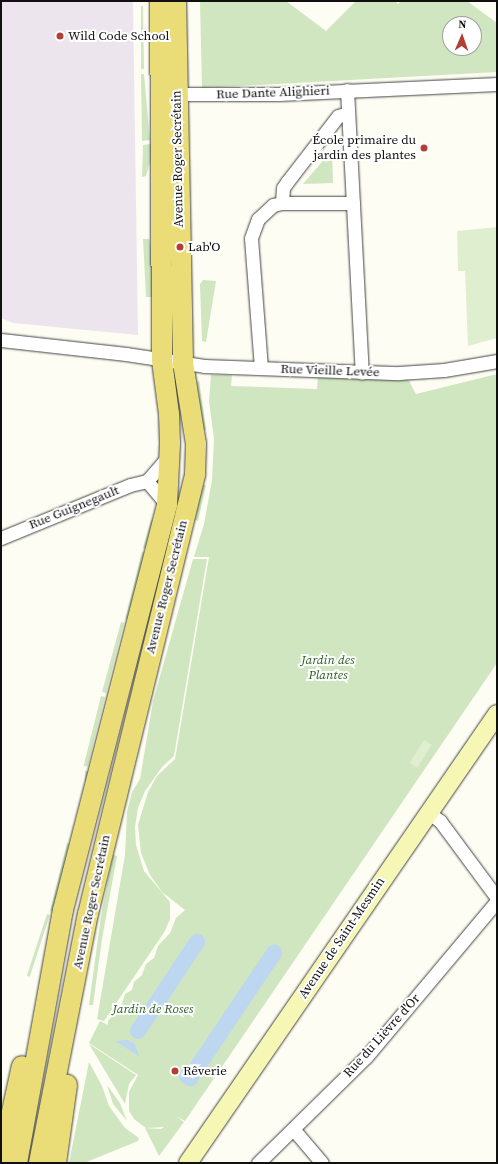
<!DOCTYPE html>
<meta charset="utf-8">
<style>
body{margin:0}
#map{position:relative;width:498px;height:1164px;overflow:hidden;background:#fefdf3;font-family:"Source Serif 4",serif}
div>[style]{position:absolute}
.industrial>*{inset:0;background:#ede5ed}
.green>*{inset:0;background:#cfe6c0;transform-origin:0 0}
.pitch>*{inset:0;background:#e0eed0;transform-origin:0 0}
.water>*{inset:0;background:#bdd7f0}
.canal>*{height:16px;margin:-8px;padding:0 8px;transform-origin:8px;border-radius:8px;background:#bdd7f0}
.roads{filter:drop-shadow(0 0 1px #434343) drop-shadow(0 0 1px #434343)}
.street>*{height:13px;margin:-6.5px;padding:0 6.5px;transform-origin:6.5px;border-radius:6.5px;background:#fff}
.secondary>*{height:18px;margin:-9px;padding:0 9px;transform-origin:9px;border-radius:9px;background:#f6f7b5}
.primary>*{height:20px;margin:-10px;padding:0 10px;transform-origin:10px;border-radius:10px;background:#eadd77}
.dots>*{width:11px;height:11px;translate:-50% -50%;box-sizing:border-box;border:2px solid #fff;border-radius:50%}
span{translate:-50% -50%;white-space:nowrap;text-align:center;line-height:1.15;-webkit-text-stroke:4px #fff;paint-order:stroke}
.poi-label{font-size:13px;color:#101010}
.left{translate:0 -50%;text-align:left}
.right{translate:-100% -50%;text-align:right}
.street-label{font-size:13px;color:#101010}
.park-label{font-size:13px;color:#2b6126;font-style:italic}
.frame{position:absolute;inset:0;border:2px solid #101010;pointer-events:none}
.north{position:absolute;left:442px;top:16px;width:40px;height:40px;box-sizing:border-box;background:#fff;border:1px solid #9f9f9f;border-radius:50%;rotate:2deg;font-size:11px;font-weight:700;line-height:16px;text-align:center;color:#101010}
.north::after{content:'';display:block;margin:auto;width:14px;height:18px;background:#b23f35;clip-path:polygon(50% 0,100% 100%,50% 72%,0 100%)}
</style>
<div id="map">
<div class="industrial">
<div style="clip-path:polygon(1px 1px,133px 1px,138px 335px,13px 323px,1px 318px)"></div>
</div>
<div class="green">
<div style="clip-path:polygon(evenodd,200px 1px,286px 1px,326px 31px,356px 1px,395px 1px,398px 4px,401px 1px,467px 1px,497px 23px,497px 72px,202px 88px,200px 1px,450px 24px,474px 24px,474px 48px,450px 48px,450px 24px)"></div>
<div style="clip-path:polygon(141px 6px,143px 6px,144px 69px,141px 69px)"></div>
<div style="clip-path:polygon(141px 74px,144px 74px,150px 140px,142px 141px)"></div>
<div style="clip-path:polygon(151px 144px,152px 156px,146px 176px,142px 177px,143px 145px)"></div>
<div style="clip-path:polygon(332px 150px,333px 183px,303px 184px)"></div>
<div style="clip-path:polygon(143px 239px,149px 239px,152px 251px,153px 297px,146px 297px)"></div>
<div style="clip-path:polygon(203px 280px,216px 281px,206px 342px,202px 341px,200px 284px)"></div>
<div style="clip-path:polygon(497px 374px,497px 663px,185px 1121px,176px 1116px,184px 1122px,159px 1156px,145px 1128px,161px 1129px,164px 1127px,146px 1128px,134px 1119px,129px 1111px,129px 1092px,138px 1075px,89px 1043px,100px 1021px,108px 1025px,108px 1021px,122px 1004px,125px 994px,132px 990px,134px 982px,142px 975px,146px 964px,154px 958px,158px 946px,170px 933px,176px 918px,185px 910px,162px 892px,150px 875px,141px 853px,138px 825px,148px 792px,157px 776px,175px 759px,209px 557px,194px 557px,204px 524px,212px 480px,214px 439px,209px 401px,211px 375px,232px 375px,231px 386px,317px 389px,318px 377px,408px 379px,416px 394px)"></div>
<div style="clip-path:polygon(199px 380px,206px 430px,203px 430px,196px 384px)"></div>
<div style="clip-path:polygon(202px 485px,206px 485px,198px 521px,195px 520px)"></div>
<div style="clip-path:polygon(151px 520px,154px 520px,147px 549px,143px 548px)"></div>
<div style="left:142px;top:552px;width:4px;height:69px;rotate:14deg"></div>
<div style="clip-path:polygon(193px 559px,207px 559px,174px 756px,162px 767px,145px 791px,138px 808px,135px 827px,136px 845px,144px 871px,170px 902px,170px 919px,165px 931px,104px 1021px,97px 1019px,125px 855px,127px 812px,132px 792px,140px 779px,153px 701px)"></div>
<div style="clip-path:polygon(121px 622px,124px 623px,106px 693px,102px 692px)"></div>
<div style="left:101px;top:696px;width:4px;height:72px;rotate:14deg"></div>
<div style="left:85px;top:771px;width:4px;height:69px"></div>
<div style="left:67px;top:843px;width:4px;height:70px;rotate:14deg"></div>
<div style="clip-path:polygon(113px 855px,117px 856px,102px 939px,93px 1005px,89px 1005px,101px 916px)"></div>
<div style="left:47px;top:914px;width:3px;height:65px;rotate:18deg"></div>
<div style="clip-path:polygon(89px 1044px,136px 1075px,129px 1084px,125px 1104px)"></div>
<div style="clip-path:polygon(89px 1062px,102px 1086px,109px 1106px,125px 1128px,139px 1138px,138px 1141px,84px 1163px,69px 1163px)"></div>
<div style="clip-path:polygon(107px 1085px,120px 1103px,127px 1121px,113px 1104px)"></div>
</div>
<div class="pitch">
<div style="clip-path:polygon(497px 227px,497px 338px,468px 346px,465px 271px,458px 271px,457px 231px)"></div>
<div style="left:424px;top:740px;width:9px;height:27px;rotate:32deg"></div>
</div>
<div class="water">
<div style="clip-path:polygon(128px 1040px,135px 1044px,139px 1056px,115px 1041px)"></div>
</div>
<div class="canal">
<div style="left:138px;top:1031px;width:107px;rotate:-56.5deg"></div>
<div style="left:187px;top:1076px;width:4px;rotate:34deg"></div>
<div style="left:190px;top:1078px;width:151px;rotate:-56.1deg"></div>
</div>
<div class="roads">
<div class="street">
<div style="left:347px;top:90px;width:283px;rotate:87deg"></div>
<div style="left:176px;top:94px;width:103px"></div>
<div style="left:279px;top:94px;width:218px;rotate:-2.6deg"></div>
<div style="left:348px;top:113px;width:10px;rotate:163deg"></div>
<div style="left:338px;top:116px;width:83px;rotate:127.7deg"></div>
<div style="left:287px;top:182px;width:7px;rotate:124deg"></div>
<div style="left:283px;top:188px;width:15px;rotate:94deg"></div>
<div style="left:282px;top:203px;width:71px"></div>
<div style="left:1px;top:340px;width:126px;rotate:6.4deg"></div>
<div style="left:126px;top:354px;width:79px;rotate:8.7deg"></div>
<div style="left:204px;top:366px;width:195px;rotate:2.1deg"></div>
<div style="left:399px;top:373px;width:45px;rotate:-3.8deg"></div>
<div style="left:444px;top:370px;width:54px;rotate:-9.6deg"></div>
<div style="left:261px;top:368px;width:130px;rotate:-94.4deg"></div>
<div style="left:251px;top:238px;width:20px;rotate:-70deg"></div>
<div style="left:258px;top:219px;width:21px;rotate:-43deg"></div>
<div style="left:273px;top:205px;width:9px;rotate:-13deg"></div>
<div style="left:147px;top:481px;width:31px;rotate:50deg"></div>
<div style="left:1px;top:538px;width:139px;rotate:-22.3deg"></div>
<div style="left:130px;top:485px;width:17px;rotate:-13deg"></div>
<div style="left:147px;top:481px;width:35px;rotate:-49deg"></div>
<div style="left:429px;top:813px;width:14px;rotate:36deg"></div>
<div style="left:440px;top:821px;width:96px;rotate:53.5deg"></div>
<div style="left:294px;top:1130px;width:43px;rotate:49.7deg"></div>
<div style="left:258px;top:1163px;width:151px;rotate:-44.5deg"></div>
<div style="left:366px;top:1057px;width:204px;rotate:-50deg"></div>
</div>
<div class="secondary">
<div style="left:188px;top:1163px;width:545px;rotate:-55.46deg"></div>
</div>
<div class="primary">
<div style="left:1px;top:1162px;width:98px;rotate:-77.7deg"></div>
<div style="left:17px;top:1163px;width:257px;rotate:-79.7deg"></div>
<div style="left:63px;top:910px;width:418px;rotate:-75.6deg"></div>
<div style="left:167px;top:505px;width:62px;rotate:-87.2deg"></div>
<div style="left:170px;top:443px;width:29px;rotate:-92deg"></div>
<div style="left:169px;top:414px;width:54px;rotate:-97.4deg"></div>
<div style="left:162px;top:360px;width:359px;rotate:-90.3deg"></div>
<div style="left:39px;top:1163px;width:254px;rotate:-78.9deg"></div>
<div style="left:88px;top:914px;width:453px;rotate:-76.3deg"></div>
<div style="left:195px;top:474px;width:30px;rotate:-88deg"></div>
<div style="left:196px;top:444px;width:82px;rotate:-99.1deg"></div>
<div style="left:183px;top:363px;width:362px;rotate:-91.1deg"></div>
<div style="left:56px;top:1163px;width:79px;rotate:-82deg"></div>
</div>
</div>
<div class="dots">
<div style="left:60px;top:36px;background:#b23f35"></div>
<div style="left:424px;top:148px;background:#b23f35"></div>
<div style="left:180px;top:247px;background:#b23f35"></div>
<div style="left:175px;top:1071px;background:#b23f35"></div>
</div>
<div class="poi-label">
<span class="left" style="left:68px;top:36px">Wild Code School</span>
<span class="right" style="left:416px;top:148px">École primaire du<br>jardin des plantes</span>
<span class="left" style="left:188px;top:247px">Lab'O</span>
<span class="left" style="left:183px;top:1071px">Rêverie</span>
</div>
<div class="street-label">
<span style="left:273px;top:93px;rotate:-2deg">Rue Dante Alighieri</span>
<span style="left:178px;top:159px;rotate:-91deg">Avenue Roger Secrétain</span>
<span style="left:330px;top:371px;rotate:2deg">Rue Vieille Levée</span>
<span style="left:74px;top:508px;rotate:-22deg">Rue Guignegault</span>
<span style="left:167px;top:587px;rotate:-76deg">Avenue Roger Secrétain</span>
<span style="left:92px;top:902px;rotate:-78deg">Avenue Roger Secrétain</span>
<span style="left:342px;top:938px;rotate:-56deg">Avenue de Saint-Mesmin</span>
<span style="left:382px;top:1036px;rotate:-48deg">Rue du Lièvre d'Or</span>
</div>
<div class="park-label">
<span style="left:328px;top:668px">Jardin des<br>Plantes</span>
<span style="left:153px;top:1009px">Jardin de Roses</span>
</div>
<div class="frame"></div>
<div class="north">N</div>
</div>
